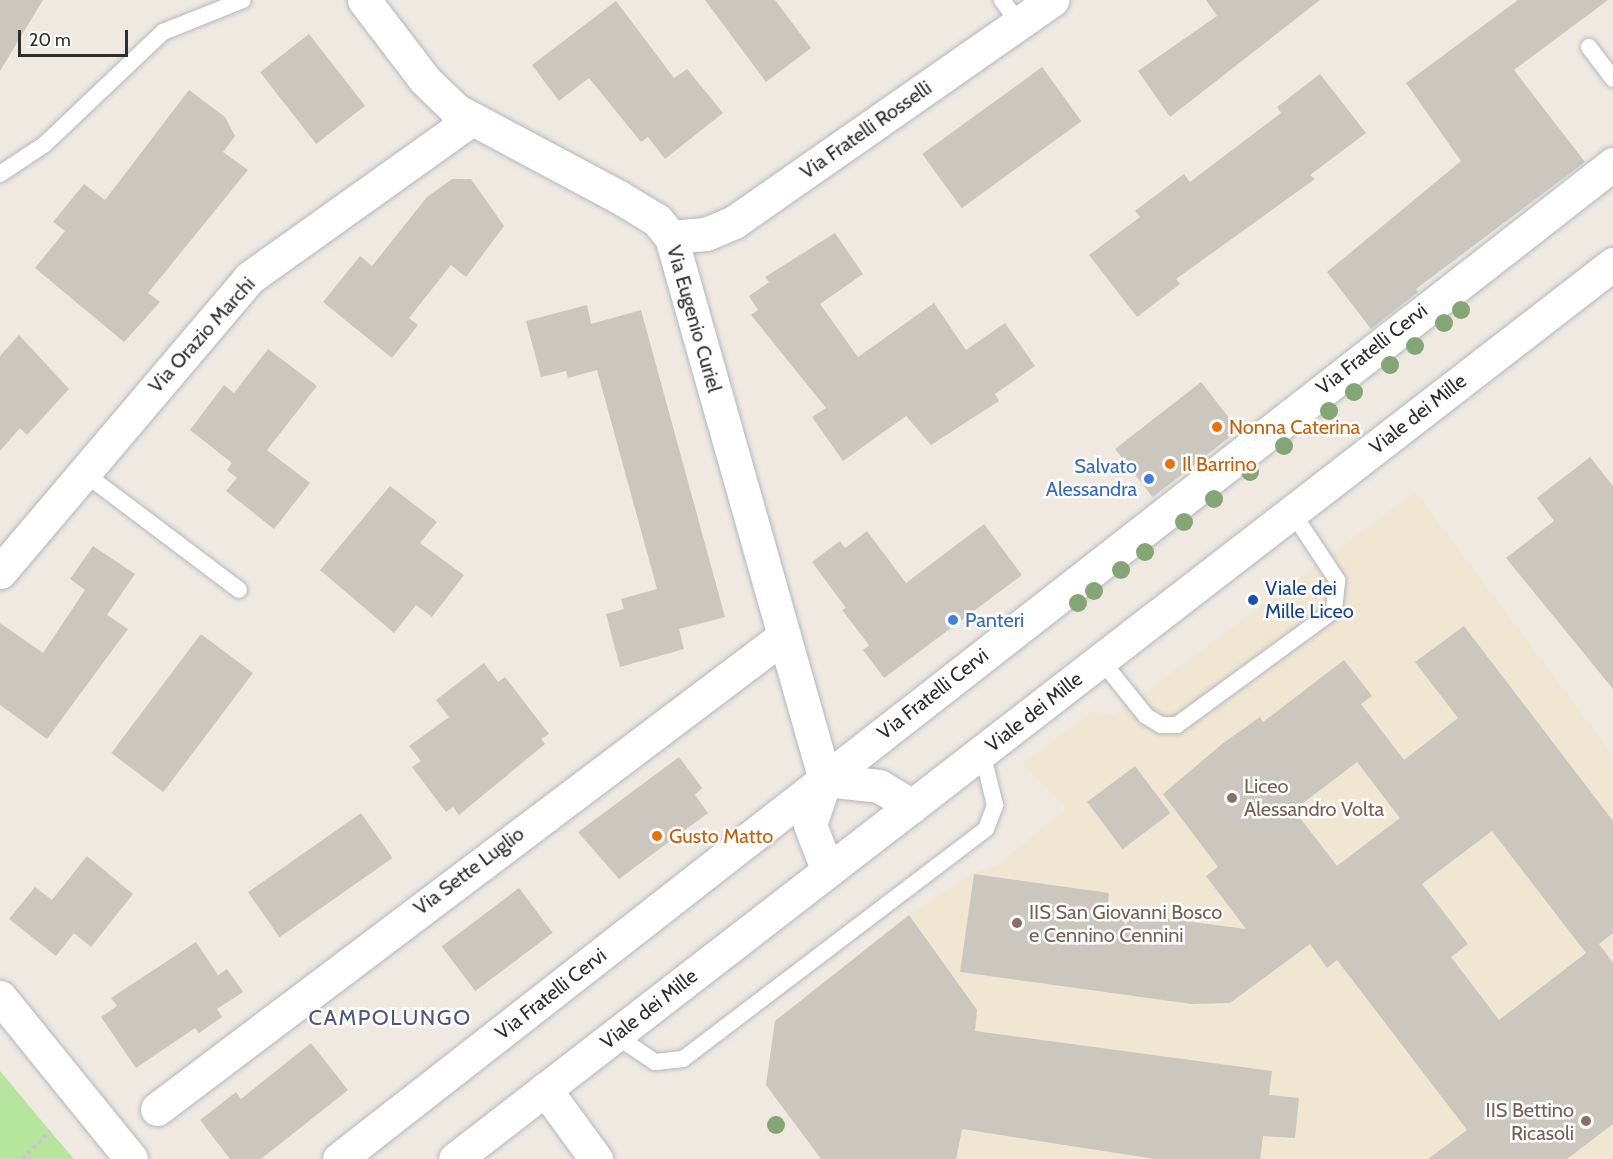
<!DOCTYPE html>
<style>
body{margin:0}
#map{position:relative;width:1613px;height:1159px;overflow:hidden;background:#efe9e1;font-family:Cabin,sans-serif}
div>[style]{position:absolute}
.education>*{inset:0;background:#f0e6d1}
.green>*{inset:0;background:#b6e59e}
.building>*{inset:0;background:#cbc7bf;transform-origin:0 0}
.path>*{height:4px;margin-top:-2px;transform-origin:0;background:repeating-linear-gradient(90deg,#c9c9c9 0 4.5px,transparent 0 7.5px)}
.roads{filter:drop-shadow(0 0 2px #b4b7c1) drop-shadow(0 0 2px #b4b7c1)}
.lane>*{height:16px;margin:-8px;padding:0 8px;transform-origin:8px;border-radius:8px;background:#fff}
.street>*{height:33px;margin:-16.5px;padding:0 16.5px;transform-origin:16.5px;border-radius:16.5px;background:#fff}
.secondary>*{height:33px;margin:-16.5px;padding:0 16.5px;transform-origin:16.5px;border-radius:16.5px;background:#fff}
.trees>*{width:18px;height:18px;margin:-9px;border-radius:50%;background:#84a574}
.dots>*{width:16px;height:16px;translate:-50% -50%;box-sizing:border-box;border:3px solid #fff;border-radius:50%}
span{translate:-50% -50%;white-space:nowrap;text-align:center;line-height:1.15;-webkit-text-stroke:5px #fff;paint-order:stroke}
.street-label{font-size:20px;color:#2e2e2e}
.food-label{font-size:20px;color:#c56008}
.left{translate:0 -50%;text-align:left}
.shop-label{font-size:20px;color:#366cbe}
.right{translate:-100% -50%;text-align:right}
.transit-label{font-size:20px;color:#164399}
.education-label{font-size:20px;color:#785e54}
.quarter-label{font-size:22px;color:#4d5680;letter-spacing:1.5px}
.scale{position:absolute;left:18px;top:30px;width:110px;height:27px;box-sizing:border-box;border:3px solid #2e2e2e;border-top:0;padding-left:8px;font-size:18px;line-height:21px;white-space:nowrap;color:#2e2e2e;-webkit-text-stroke:4px #fff;paint-order:stroke}
</style>
<div id="map">
<div class="education">
<div style="clip-path:polygon(1415px 492px,1613px 755px,1613px 1159px,821px 1159px,766px 1085px,775px 1021px,909px 915px,967px 876px,999px 864px,1067px 808px,1022px 764px,1093px 711px,1113px 716px)"></div>
</div>
<div class="green">
<div style="clip-path:polygon(0 1071px,50px 1131px,74px 1159px,0 1159px)"></div>
</div>
<div class="building">
<div style="clip-path:polygon(0 0,43px 0,0 71px)"></div>
<div style="clip-path:polygon(705px 0,775px 0,811px 48px,766px 82px)"></div>
<div style="clip-path:polygon(1206px 0,1320px 0,1170px 117px,1138px 71px,1217px 16px)"></div>
<div style="clip-path:polygon(1518px 0,1608px 0,1514px 70px,1585px 162px,1416px 289px,1418px 292px,1371px 329px,1327px 272px,1461px 161px,1406px 83px)"></div>
<div style="clip-path:polygon(616px 1px,674px 78px,687px 69px,723px 113px,665px 159px,648px 137px,641px 142px,589px 78px,559px 101px,532px 65px)"></div>
<div style="left:309px;top:34px;width:91px;height:62px;rotate:52deg"></div>
<div style="left:1042px;top:67px;width:67px;height:148px;rotate:54deg"></div>
<div style="clip-path:polygon(1320px 74px,1366px 133px,1310px 175px,1315px 179px,1176px 279px,1180px 284px,1137px 317px,1089px 255px,1140px 217px,1135px 211px,1184px 174px,1190px 182px,1281px 113px,1277px 107px)"></div>
<div style="clip-path:polygon(189px 90px,225px 117px,235px 136px,223px 152px,248px 170px,148px 293px,160px 302px,124px 342px,35px 268px,65px 231px,53px 222px,84px 184px,105px 200px)"></div>
<div style="clip-path:polygon(452px 179px,471px 179px,504px 226px,466px 277px,451px 265px,409px 318px,418px 325px,392px 358px,323px 302px,360px 256px,372px 266px,427px 197px)"></div>
<div style="clip-path:polygon(835px 233px,863px 274px,820px 304px,858px 357px,934px 303px,966px 350px,1005px 323px,1035px 366px,995px 394px,999px 401px,931px 445px,906px 416px,843px 461px,812px 417px,826px 408px,751px 315px,758px 310px,749px 296px,769px 282px,765px 277px)"></div>
<div style="clip-path:polygon(587px 305px,591px 324px,641px 310px,725px 617px,679px 629px,684px 649px,620px 667px,606px 614px,624px 609px,621px 599px,657px 589px,597px 370px,568px 378px,566px 371px,541px 377px,526px 321px)"></div>
<div style="clip-path:polygon(19px 335px,69px 389px,27px 435px,20px 428px,0 451px,0 356px)"></div>
<div style="clip-path:polygon(268px 349px,317px 386px,267px 450px,310px 483px,274px 529px,226px 491px,237px 478px,227px 470px,232px 463px,190px 430px,224px 385px,234px 393px)"></div>
<div style="left:1201px;top:382px;width:61px;height:109px;rotate:52deg"></div>
<div style="clip-path:polygon(1590px 457px,1613px 486px,1613px 689px,1506px 558px,1554px 521px,1537px 498px)"></div>
<div style="clip-path:polygon(390px 486px,437px 522px,420px 543px,464px 575px,432px 617px,416px 605px,394px 633px,320px 570px)"></div>
<div style="clip-path:polygon(984px 524px,1022px 575px,884px 678px,863px 650px,869px 645px,842px 610px,846px 608px,812px 562px,840px 541px,845px 548px,867px 531px,906px 583px)"></div>
<div style="clip-path:polygon(93px 546px,135px 574px,107px 615px,128px 629px,47px 739px,0 705px,0 623px,43px 653px,85px 590px,70px 579px)"></div>
<div style="clip-path:polygon(evenodd,1464px 626px,1613px 821px,1613px 933px,1599px 944px,1613px 963px,1613px 1124px,1567px 1159px,1428px 1159px,1467px 1130px,1337px 960px,1327px 968px,1310px 944px,1230px 1003px,1192px 1004px,960px 972px,974px 874px,1109px 893px,1107px 911px,1246px 929px,1206px 876px,1218px 867px,1163px 794px,1222px 744px,1260px 717px,1263px 722px,1344px 660px,1372px 696px,1361px 704px,1404px 760px,1458px 718px,1415px 662px,1464px 626px,1357px 762px,1400px 818px,1337px 866px,1294px 810px,1357px 762px,1464px 626px,1492px 831px,1586px 953px,1499px 1020px,1451px 957px,1468px 944px,1422px 884px,1492px 831px)"></div>
<div style="left:201px;top:634px;width:65px;height:149px;rotate:37deg"></div>
<div style="clip-path:polygon(484px 663px,498px 682px,505px 677px,549px 734px,541px 739px,545px 744px,459px 815px,453px 807px,446px 812px,412px 767px,421px 761px,409px 746px,449px 717px,436px 700px)"></div>
<div style="clip-path:polygon(679px 757px,702px 788px,695px 795px,708px 813px,619px 879px,578px 832px)"></div>
<div style="left:1135px;top:766px;width:59px;height:60px;rotate:53deg"></div>
<div style="left:361px;top:813px;width:55px;height:138px;rotate:55deg"></div>
<div style="clip-path:polygon(87px 856px,133px 894px,91px 947px,74px 933px,56px 956px,9px 919px,35px 887px,52px 900px)"></div>
<div style="left:519px;top:888px;width:56px;height:97px;rotate:53deg"></div>
<div style="clip-path:polygon(909px 915px,977px 1010px,975px 1031px,1272px 1071px,1269px 1095px,1299px 1098px,1295px 1138px,1263px 1136px,1260px 1159px,1155px 1159px,962px 1129px,956px 1159px,821px 1159px,766px 1085px,775px 1021px)"></div>
<div style="clip-path:polygon(196px 942px,218px 975px,227px 969px,243px 992px,217px 1009px,222px 1017px,199px 1033px,195px 1028px,136px 1068px,101px 1017px,117px 1006px,111px 998px)"></div>
<div style="clip-path:polygon(311px 1043px,348px 1090px,261px 1159px,230px 1159px,200px 1120px,236px 1092px,241px 1099px)"></div>
</div>
<div class="path">
<div style="left:22px;top:1159px;width:40px;rotate:-45deg"></div>
</div>
<div class="roads">
<div class="lane">
<div style="left:1002px;top:0;width:29px;rotate:54deg"></div>
<div style="left:1589px;top:47px;width:40px;rotate:53deg"></div>
<div style="left:0;top:174px;width:54px;rotate:-33.7deg"></div>
<div style="left:45px;top:144px;width:163px;rotate:-43.5deg"></div>
<div style="left:163px;top:32px;width:86px;rotate:-21.8deg"></div>
<div style="left:84px;top:473px;width:194px;rotate:37deg"></div>
<div style="left:1101px;top:660px;width:72px;rotate:51.2deg"></div>
<div style="left:1146px;top:716px;width:17px;rotate:31deg"></div>
<div style="left:1161px;top:725px;width:16px"></div>
<div style="left:1177px;top:725px;width:195px;rotate:-36.2deg"></div>
<div style="left:1334px;top:610px;width:30px;rotate:-84deg"></div>
<div style="left:1337px;top:580px;width:82px;rotate:-123.5deg"></div>
<div style="left:615px;top:1035px;width:48px;rotate:34deg"></div>
<div style="left:655px;top:1062px;width:28px;rotate:-6deg"></div>
<div style="left:683px;top:1059px;width:380px;rotate:-37.2deg"></div>
<div style="left:986px;top:829px;width:26px;rotate:-69deg"></div>
<div style="left:995px;top:805px;width:55px;rotate:-103.8deg"></div>
</div>
<div class="street">
<div style="left:364px;top:0;width:101px;rotate:52.7deg"></div>
<div style="left:425px;top:80px;width:43px;rotate:44.1deg"></div>
<div style="left:456px;top:110px;width:185px;rotate:28.1deg"></div>
<div style="left:619px;top:197px;width:44px;rotate:31.2deg"></div>
<div style="left:657px;top:220px;width:22px;rotate:51deg"></div>
<div style="left:671px;top:237px;width:564px;rotate:74.17deg"></div>
<div style="left:825px;top:780px;width:47px;rotate:108.4deg"></div>
<div style="left:810px;top:825px;width:49px;rotate:68.6deg"></div>
<div style="left:671px;top:237px;width:35px;rotate:-5deg"></div>
<div style="left:706px;top:234px;width:30px;rotate:-23deg"></div>
<div style="left:734px;top:222px;width:388px;rotate:-34.9deg"></div>
<div style="left:0;top:572px;width:385px;rotate:-49.7deg"></div>
<div style="left:249px;top:278px;width:274px;rotate:-35.5deg"></div>
<div style="left:825px;top:780px;width:54px;rotate:6.3deg"></div>
<div style="left:879px;top:786px;width:39px;rotate:31deg"></div>
<div style="left:0;top:997px;width:208px;rotate:51deg"></div>
<div style="left:545px;top:1089px;width:87px;rotate:53.9deg"></div>
<div style="left:157px;top:1109px;width:785px;rotate:-37.03deg"></div>
<div style="left:339px;top:1159px;width:1617px;rotate:-37.99deg"></div>
</div>
<div class="secondary">
<div style="left:455px;top:1159px;width:1464px;rotate:-37.7deg"></div>
</div>
</div>
<div class="trees">
<div style="left:1461px;top:310px"></div>
<div style="left:1444px;top:323px"></div>
<div style="left:1415px;top:346px"></div>
<div style="left:1390px;top:365px"></div>
<div style="left:1354px;top:392px"></div>
<div style="left:1329px;top:411px"></div>
<div style="left:1284px;top:446px"></div>
<div style="left:1250px;top:472px"></div>
<div style="left:1214px;top:499px"></div>
<div style="left:1184px;top:522px"></div>
<div style="left:1145px;top:552px"></div>
<div style="left:1121px;top:570px"></div>
<div style="left:1094px;top:591px"></div>
<div style="left:1078px;top:603px"></div>
<div style="left:776px;top:1125px"></div>
</div>
<div class="dots">
<div style="left:1217px;top:427px;background:#e8710a"></div>
<div style="left:1170px;top:464px;background:#e8710a"></div>
<div style="left:1149px;top:479px;background:#3f7fe0"></div>
<div style="left:1253px;top:600px;background:#1a4fb4"></div>
<div style="left:953px;top:620px;background:#3f7fe0"></div>
<div style="left:1232px;top:798px;background:#8d6e63"></div>
<div style="left:657px;top:836px;background:#e8710a"></div>
<div style="left:1017px;top:923px;background:#8d6e63"></div>
<div style="left:1586px;top:1121px;background:#8d6e63"></div>
</div>
<div class="street-label">
<span style="left:866px;top:130px;rotate:-35deg">Via Fratelli Rosselli</span>
<span style="left:694px;top:319px;rotate:74deg">Via Eugenio Curiel</span>
<span style="left:202px;top:335px;rotate:-48deg">Via Orazio Marchi</span>
<span style="left:1372px;top:349px;rotate:-38deg">Via Fratelli Cervi</span>
<span style="left:1418px;top:414px;rotate:-38deg">Viale dei Mille</span>
<span style="left:933px;top:694px;rotate:-38deg">Via Fratelli Cervi</span>
<span style="left:1034px;top:712px;rotate:-38deg">Viale dei Mille</span>
<span style="left:469px;top:871px;rotate:-37deg">Via Sette Luglio</span>
<span style="left:551px;top:994px;rotate:-38deg">Via Fratelli Cervi</span>
<span style="left:649px;top:1009px;rotate:-38deg">Viale dei Mille</span>
</div>
<div class="food-label">
<span class="left" style="left:1229px;top:427px">Nonna Caterina</span>
<span class="left" style="left:1182px;top:464px">Il Barrino</span>
<span class="left" style="left:669px;top:836px">Gusto Matto</span>
</div>
<div class="shop-label">
<span class="right" style="left:1137px;top:478px">Salvato<br>Alessandra</span>
<span class="left" style="left:965px;top:620px">Panteri</span>
</div>
<div class="transit-label">
<span class="left" style="left:1265px;top:600px">Viale dei<br>Mille Liceo</span>
</div>
<div class="education-label">
<span class="left" style="left:1244px;top:798px">Liceo<br>Alessandro Volta</span>
<span class="left" style="left:1029px;top:924px">IIS San Giovanni Bosco<br>e Cennino Cennini</span>
<span class="right" style="left:1574px;top:1122px">IIS Bettino<br>Ricasoli</span>
</div>
<div class="quarter-label">
<span style="left:390px;top:1018px">CAMPOLUNGO</span>
</div>
<div class="scale">20 m</div>
</div>
